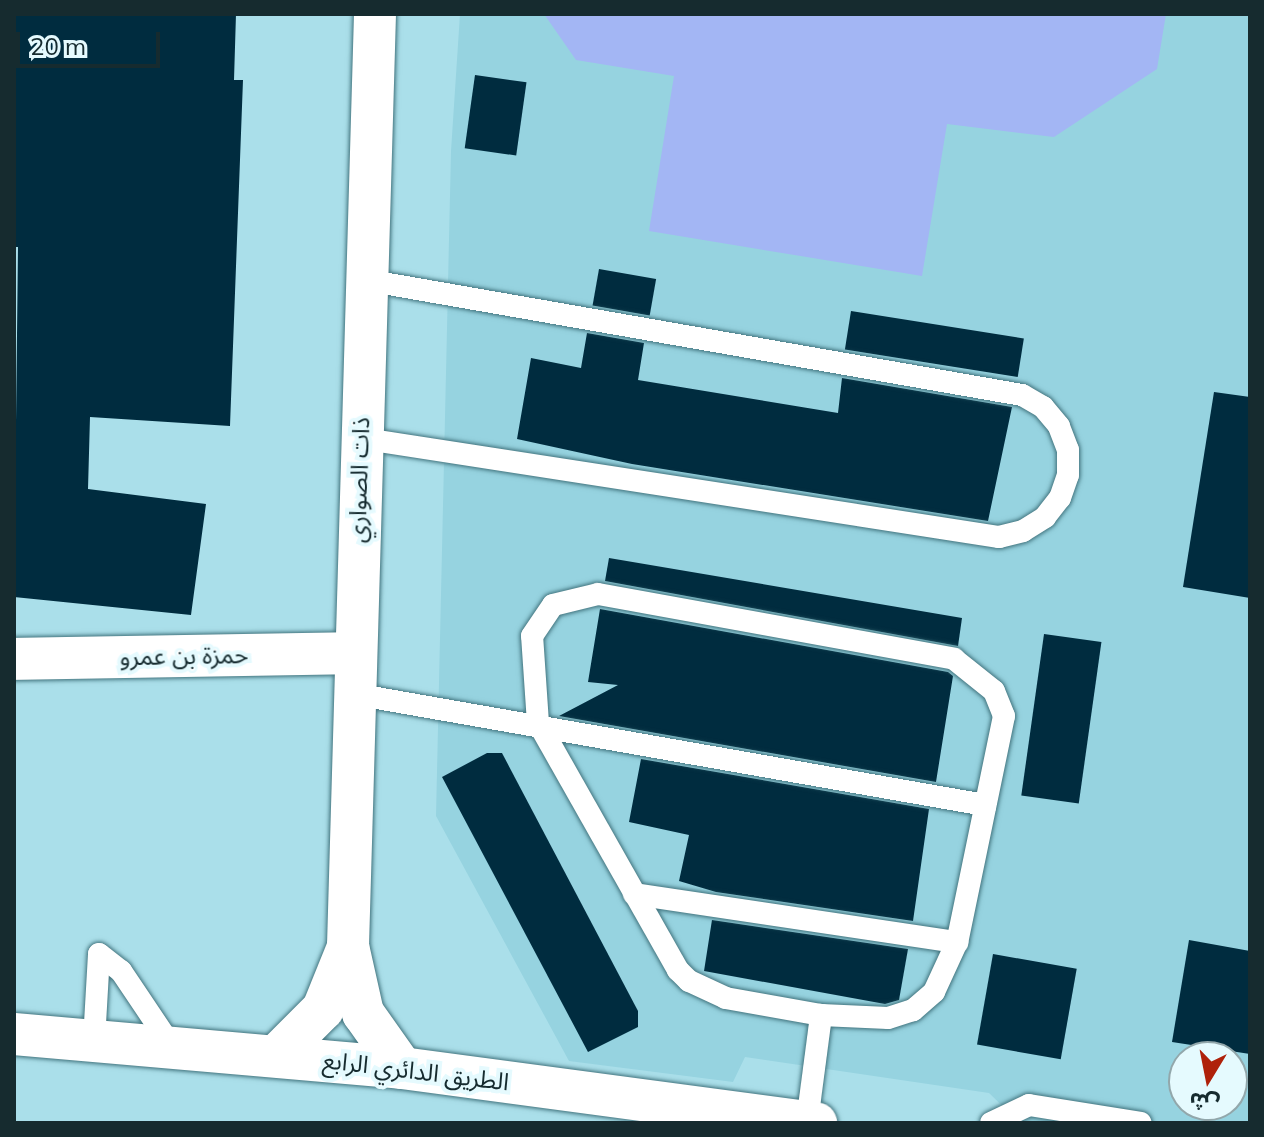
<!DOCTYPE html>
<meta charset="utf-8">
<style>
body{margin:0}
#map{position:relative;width:1264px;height:1137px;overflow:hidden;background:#aadfea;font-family:Mulish,"Noto Sans Arabic",sans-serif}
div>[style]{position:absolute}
.built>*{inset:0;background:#96d3e0}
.green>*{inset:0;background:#a3b6f4}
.building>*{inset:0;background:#002c3f;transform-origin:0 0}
.roads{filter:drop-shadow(0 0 2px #42747e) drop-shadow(0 0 2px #42747e)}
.lane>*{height:22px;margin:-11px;padding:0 11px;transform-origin:11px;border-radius:11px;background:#fff}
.street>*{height:42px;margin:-21px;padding:0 21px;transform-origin:21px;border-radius:21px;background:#fff}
span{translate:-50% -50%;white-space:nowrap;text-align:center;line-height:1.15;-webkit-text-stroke:8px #e5fafe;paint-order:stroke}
.street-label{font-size:24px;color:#162b2f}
.frame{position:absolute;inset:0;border:16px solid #162b2f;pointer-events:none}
.north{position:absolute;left:1168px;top:1041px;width:80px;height:80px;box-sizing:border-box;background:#e5fafe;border:2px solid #92a7ab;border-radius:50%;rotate:190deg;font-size:22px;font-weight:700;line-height:32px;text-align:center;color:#162b2f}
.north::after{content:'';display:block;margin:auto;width:28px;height:36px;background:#af210a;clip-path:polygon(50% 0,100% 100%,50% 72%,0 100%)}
.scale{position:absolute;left:16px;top:32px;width:144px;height:36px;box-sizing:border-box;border:4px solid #162b2f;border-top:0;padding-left:10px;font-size:24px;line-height:28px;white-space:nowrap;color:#162b2f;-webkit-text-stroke:6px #e5fafe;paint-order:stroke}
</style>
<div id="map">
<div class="built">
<div style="clip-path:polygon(evenodd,460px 14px,1250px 14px,1250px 1123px,1020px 1123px,989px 1093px,745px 1057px,733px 1082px,569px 1061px,436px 816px,451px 151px,460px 14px,1184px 1057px,1232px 1057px,1232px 1105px,1184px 1105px,1184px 1057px)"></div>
</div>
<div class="green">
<div style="clip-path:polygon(544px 14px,1166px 14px,1157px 69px,1054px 137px,947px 124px,922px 276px,649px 231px,674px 76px,576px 60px)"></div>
</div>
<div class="building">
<div style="clip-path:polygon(14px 14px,236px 14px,234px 80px,243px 80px,230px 426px,90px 417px,88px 489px,206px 504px,191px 615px,14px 597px,18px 247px,14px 247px)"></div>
<div style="left:475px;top:75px;width:52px;height:74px;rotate:8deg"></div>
<div style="left:599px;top:269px;width:58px;height:37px;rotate:10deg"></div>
<div style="left:851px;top:311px;width:175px;height:39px;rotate:9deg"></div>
<div style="clip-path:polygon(587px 333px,644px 343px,638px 380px,838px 413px,842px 378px,1012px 407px,988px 521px,632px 464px,517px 439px,531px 358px,581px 368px)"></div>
<div style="clip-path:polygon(1214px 392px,1250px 397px,1250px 598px,1183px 587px)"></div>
<div style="clip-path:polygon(609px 558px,962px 618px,958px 646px,605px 581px)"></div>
<div style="clip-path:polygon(600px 609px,948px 672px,953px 676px,936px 782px,559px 716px,618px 685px,588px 682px)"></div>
<div style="left:1044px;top:634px;width:58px;height:163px;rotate:8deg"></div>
<div style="clip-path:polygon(487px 753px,502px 753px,638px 1011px,638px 1027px,588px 1052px,442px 777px)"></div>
<div style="clip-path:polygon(641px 759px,929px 809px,913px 921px,716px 892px,679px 881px,689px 835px,629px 822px)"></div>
<div style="clip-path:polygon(712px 920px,908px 949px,899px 1000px,885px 1004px,704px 971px)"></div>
<div style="clip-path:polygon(1189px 940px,1250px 951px,1250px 1054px,1172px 1042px)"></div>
<div style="left:993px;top:954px;width:85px;height:92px;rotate:10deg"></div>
</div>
<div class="roads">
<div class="lane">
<div style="left:359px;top:438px;width:648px;rotate:8.79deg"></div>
<div style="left:999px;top:537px;width:25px;rotate:-14deg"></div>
<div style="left:1023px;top:531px;width:26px;rotate:-32deg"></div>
<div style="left:1045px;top:517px;width:24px;rotate:-52deg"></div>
<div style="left:1060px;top:498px;width:24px;rotate:-71deg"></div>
<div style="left:1068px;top:475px;width:25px;rotate:-90deg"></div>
<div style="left:1068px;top:450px;width:26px;rotate:-111deg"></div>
<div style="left:1059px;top:426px;width:25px;rotate:-130deg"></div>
<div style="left:1043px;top:407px;width:24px;rotate:-150deg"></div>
<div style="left:1022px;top:395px;width:666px;rotate:-170.06deg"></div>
<div style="left:598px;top:594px;width:362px;rotate:10.3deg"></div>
<div style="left:954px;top:659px;width:51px;rotate:38.7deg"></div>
<div style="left:994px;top:691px;width:27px;rotate:68deg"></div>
<div style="left:1004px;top:716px;width:231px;rotate:101.7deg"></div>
<div style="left:957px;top:942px;width:55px;rotate:114.7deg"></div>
<div style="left:934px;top:992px;width:28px;rotate:139deg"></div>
<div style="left:913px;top:1010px;width:26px;rotate:162deg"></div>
<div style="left:888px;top:1018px;width:67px;rotate:-177.4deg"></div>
<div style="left:821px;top:1015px;width:97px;rotate:-169.9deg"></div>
<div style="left:726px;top:998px;width:41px;rotate:-155.3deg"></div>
<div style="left:689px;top:981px;width:16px;rotate:-135deg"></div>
<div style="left:678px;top:970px;width:284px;rotate:-119.5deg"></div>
<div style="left:538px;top:723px;width:87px;rotate:-93.9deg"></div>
<div style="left:532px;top:636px;width:37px;rotate:-56deg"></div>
<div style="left:553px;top:605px;width:46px;rotate:-13.7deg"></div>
<div style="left:354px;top:694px;width:641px;rotate:9.98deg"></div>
<div style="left:634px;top:894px;width:327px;rotate:8.5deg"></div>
<div style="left:94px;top:1041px;width:87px;rotate:-86.7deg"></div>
<div style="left:99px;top:954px;width:28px;rotate:38deg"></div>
<div style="left:121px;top:971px;width:92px;rotate:56.1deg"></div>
<div style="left:807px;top:1122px;width:108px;rotate:-82.5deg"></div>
<div style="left:991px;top:1123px;width:42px;rotate:-25.3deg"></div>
<div style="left:1029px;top:1105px;width:113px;rotate:9.1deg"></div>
</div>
<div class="street">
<div style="left:375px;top:14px;width:932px;rotate:91.66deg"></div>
<div style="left:348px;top:946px;width:69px;rotate:77.4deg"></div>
<div style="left:363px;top:1013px;width:67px;rotate:54.7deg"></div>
<div style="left:14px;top:659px;width:341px;rotate:-1deg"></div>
<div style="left:14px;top:1034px;width:389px;rotate:5deg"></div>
<div style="left:402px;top:1068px;width:418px;rotate:7.6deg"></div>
<div style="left:276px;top:1056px;width:66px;rotate:-45deg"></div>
<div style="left:323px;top:1009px;width:67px;rotate:-68deg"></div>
</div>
</div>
<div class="street-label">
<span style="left:359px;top:480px;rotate:-88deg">ذات الصواري</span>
<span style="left:184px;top:656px;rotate:-1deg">حمزة بن عمرو</span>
<span style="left:416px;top:1071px;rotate:7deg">الطريق الدائري الرابع</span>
</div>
<div class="frame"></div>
<div class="north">ش</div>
<div class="scale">20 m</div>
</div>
